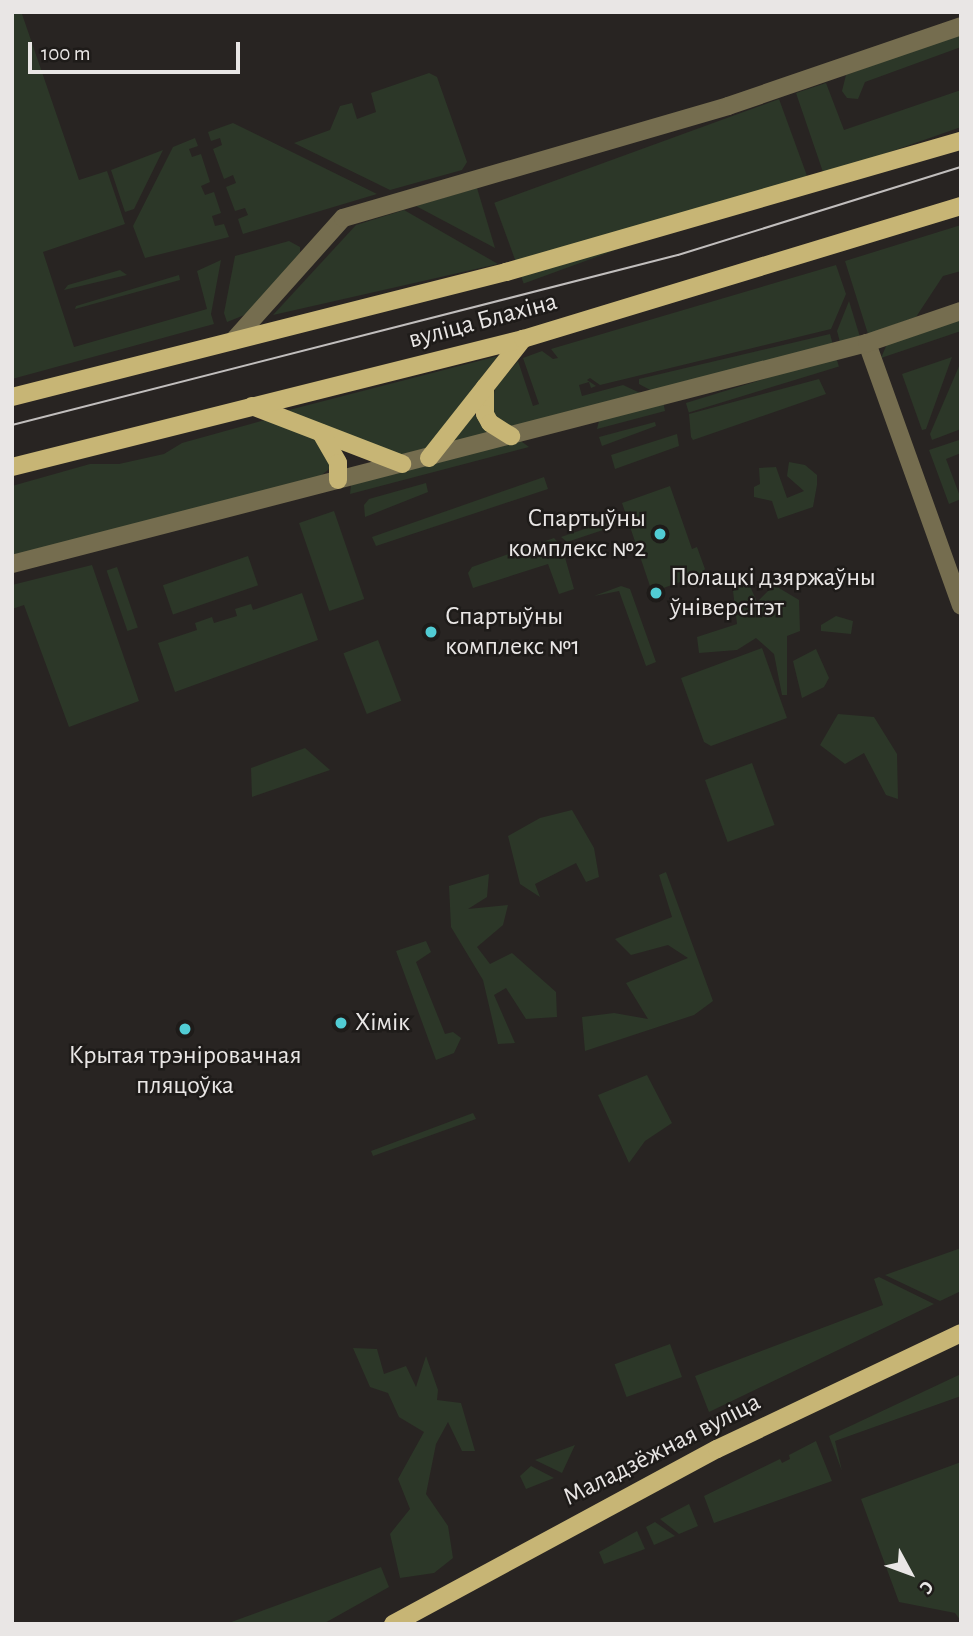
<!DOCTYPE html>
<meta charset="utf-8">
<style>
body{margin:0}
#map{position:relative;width:973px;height:1636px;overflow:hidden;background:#282422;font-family:"Alegreya Sans",sans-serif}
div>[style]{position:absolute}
.green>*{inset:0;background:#2c3728;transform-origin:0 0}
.minor>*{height:18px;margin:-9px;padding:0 9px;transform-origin:9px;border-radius:9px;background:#756d4f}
.major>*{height:18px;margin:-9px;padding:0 9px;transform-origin:9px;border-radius:9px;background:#c7b575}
.tram>*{height:2px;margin:-1px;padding:0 1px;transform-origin:1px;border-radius:1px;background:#c1bebd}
.dots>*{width:19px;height:19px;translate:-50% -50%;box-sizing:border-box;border:4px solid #1e1b19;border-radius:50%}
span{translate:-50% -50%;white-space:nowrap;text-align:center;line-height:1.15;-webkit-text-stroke:5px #1e1b19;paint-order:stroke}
.street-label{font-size:26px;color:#e9e6e5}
.poi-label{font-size:26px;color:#e9e6e5}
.right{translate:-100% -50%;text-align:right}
.left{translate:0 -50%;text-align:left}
.frame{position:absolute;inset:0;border:14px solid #e9e6e5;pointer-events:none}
.north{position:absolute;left:875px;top:1538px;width:70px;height:70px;-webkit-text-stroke:5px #1e1b19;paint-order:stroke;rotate:131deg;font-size:19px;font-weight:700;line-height:28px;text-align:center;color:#e9e6e5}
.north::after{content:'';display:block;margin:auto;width:24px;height:32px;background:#e9e6e5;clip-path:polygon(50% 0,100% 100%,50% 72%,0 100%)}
.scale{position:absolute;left:28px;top:42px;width:212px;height:32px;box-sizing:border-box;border:4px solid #e9e6e5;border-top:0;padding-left:9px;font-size:21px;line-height:24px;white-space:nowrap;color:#e9e6e5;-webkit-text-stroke:5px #1e1b19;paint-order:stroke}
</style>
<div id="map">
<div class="green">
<div style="clip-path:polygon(12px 12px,22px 14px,79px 180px,107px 171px,125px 224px,43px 252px,74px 347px,207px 309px,197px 271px,221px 260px,211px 314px,214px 324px,12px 379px)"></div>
<div style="clip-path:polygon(961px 33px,961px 47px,865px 82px,858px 99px,847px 98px,842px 91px,846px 75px)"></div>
<div style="clip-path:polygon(429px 73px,437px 77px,467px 162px,462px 170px,390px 190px,294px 143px,330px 130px,340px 106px,352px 103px,357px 119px,376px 112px,371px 93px)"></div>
<div style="clip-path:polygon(826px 83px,844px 130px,961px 90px,961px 127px,824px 175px,796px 93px)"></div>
<div style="left:779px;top:99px;width:86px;height:303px;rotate:70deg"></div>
<div style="clip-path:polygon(233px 123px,377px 194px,243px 234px,238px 219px,248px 215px,245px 208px,235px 211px,226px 187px,236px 183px,233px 175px,224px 179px,213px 149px,222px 145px,220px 138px,211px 141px,208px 132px)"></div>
<div style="clip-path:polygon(195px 138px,198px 146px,189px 149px,192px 157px,201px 154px,210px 182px,201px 186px,205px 195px,214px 192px,221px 213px,212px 216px,215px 226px,224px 224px,229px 237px,145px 258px,133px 226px,173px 147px)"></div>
<div style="clip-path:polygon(163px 150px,134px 209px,125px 212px,111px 170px)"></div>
<div style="clip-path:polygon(477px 188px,495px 248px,416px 206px)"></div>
<div style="clip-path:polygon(404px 210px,498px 264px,273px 315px,356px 225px)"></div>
<div style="clip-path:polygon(961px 225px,961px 271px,943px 276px,916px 317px,868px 334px,845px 261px)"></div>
<div style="clip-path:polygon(289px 241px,300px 247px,300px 253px,247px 314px,227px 322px,224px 313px,235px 256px)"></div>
<div style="clip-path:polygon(836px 265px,846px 294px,831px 329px,600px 385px,590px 378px,587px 380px,596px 386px,591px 388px,589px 382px,579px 385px,582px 396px,623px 385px,649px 397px,507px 428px,491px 411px,495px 388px,518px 361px,533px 406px,539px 404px,523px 358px,542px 351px,553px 359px,558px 358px,551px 349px)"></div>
<div style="clip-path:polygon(120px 270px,127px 275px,64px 290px,68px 285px)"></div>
<div style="clip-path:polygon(179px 275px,180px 280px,75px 309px,76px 306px)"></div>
<div style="clip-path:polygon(849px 301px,860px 337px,840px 342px,837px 331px)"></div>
<div style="clip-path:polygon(961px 318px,961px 331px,881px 358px,887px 344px)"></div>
<div style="clip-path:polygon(830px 334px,833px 345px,654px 392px,639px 384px,639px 379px)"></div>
<div style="clip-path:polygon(498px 356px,423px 453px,404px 458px,285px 411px)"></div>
<div style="left:836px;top:357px;width:10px;height:157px;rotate:73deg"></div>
<div style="clip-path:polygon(952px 357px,926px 429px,922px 430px,902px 374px)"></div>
<div style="clip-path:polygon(960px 364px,961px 429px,932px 440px,930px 434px)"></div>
<div style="clip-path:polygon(819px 379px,826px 394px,693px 440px,691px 437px,689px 414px)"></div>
<div style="clip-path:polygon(663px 401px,665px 411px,597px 429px,599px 421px)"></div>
<div style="clip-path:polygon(473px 412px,486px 430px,498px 436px,440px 450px)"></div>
<div style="clip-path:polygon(265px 420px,317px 437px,332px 462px,328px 470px,318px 478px,12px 557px,12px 486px,90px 464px,119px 464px,164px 454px,182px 443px)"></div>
<div style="clip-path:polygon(655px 422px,656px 426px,602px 446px,599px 437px)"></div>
<div style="clip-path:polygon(677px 434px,679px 446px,615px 469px,611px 455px)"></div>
<div style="clip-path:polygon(518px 439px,529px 447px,350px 494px,351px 485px)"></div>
<div style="clip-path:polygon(959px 440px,961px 453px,946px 459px,961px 499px,949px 504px,929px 450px)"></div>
<div style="clip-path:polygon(789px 462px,805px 465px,817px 475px,817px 485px,813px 507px,778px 519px,772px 501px,754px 497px,754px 487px,760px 484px,759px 468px,776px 467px,787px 498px,804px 491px,787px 476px)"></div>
<div style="clip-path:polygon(544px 477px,548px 489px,376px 546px,372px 537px)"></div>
<div style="clip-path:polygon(426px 483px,428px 492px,365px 517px,364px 505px,369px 499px)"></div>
<div style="clip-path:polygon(670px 486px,692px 549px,697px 547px,705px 569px,700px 575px,652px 592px,622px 503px)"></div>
<div style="left:334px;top:511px;width:93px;height:37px;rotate:71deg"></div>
<div style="clip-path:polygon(605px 522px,612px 527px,567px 542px,561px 537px)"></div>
<div style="clip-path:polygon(554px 538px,562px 547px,574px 589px,559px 594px,548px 564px,473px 588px,468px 573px,472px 567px)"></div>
<div style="left:248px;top:556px;width:31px;height:90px;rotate:71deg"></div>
<div style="clip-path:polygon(92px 565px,139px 701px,69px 727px,24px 605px,12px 609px,12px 585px)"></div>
<div style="left:117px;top:567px;width:64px;height:11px;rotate:71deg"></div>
<div style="clip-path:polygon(746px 577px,757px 602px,774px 585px,799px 600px,800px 631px,787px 636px,787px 695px,782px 695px,774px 654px,756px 638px,737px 650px,699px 653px,697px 637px,737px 624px,733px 591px)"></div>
<div style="clip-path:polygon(621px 586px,630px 589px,656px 662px,646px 666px,619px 591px,594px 596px)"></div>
<div style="clip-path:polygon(302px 593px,318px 640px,175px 692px,158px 643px,197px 630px,195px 623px,212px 617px,214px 623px,237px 616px,235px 609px,251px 604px,253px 610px)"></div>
<div style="clip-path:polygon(836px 616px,853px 621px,851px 634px,821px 631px,821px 625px)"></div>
<div style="left:378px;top:640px;width:65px;height:37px;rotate:69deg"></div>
<div style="clip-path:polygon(762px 648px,787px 718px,711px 746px,704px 742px,681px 678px)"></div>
<div style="clip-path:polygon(816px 649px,829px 678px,824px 687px,802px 698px,793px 661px)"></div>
<div style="clip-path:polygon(838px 714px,874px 717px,897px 754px,898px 799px,886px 795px,864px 753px,845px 764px,820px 745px)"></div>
<div style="clip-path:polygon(305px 748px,330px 770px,252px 797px,251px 768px)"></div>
<div style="left:752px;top:763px;width:66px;height:50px;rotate:70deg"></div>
<div style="clip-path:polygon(572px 810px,594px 848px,599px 877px,586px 882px,576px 863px,535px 884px,540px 897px,520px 884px,508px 836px,540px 818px)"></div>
<div style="clip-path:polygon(666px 872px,713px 1001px,694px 1015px,585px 1051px,582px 1017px,614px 1013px,648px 1019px,626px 983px,688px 958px,668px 945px,631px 955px,615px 939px,672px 917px,659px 875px)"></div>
<div style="clip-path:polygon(489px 874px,487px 897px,468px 909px,508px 905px,503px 925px,477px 947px,490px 964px,512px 953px,556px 992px,557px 1017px,526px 1019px,506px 988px,494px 995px,515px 1043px,498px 1044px,483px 980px,451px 927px,449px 886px)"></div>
<div style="clip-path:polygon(426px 941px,431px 952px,416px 962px,445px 1034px,453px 1032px,461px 1038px,454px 1053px,436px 1060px,396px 951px)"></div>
<div style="clip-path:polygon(647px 1075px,672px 1123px,645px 1141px,629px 1163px,598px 1095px)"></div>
<div style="clip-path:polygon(473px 1113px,476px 1119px,373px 1156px,371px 1151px)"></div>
<div style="clip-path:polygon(961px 1248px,961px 1291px,940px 1301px,885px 1275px)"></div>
<div style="clip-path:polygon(879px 1277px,934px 1304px,709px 1412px,695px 1376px,883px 1305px,874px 1279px)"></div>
<div style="left:670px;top:1344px;width:35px;height:59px;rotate:70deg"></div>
<div style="clip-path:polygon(353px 1348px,377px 1349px,384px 1374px,406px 1366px,416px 1387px,426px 1356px,438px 1390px,437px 1400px,461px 1403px,475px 1451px,462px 1451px,448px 1422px,436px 1444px,426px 1494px,448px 1526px,453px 1558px,434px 1573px,400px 1578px,390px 1534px,410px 1509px,398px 1479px,424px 1432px,399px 1417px,388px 1393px,370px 1387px)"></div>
<div style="clip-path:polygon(961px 1374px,961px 1396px,835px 1441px,842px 1471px,829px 1436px)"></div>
<div style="clip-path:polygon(816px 1441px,832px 1481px,714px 1523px,704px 1496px,780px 1459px,782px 1463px,790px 1459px,789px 1455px)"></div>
<div style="clip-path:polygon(575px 1445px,562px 1473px,535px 1460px)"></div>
<div style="clip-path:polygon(961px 1462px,961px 1621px,955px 1613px,899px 1602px,861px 1499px)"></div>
<div style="clip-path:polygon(531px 1466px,554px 1478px,526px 1489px,520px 1476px)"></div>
<div style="clip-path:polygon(689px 1504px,698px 1526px,679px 1534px,660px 1519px)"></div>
<div style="clip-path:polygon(655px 1522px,675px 1536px,654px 1545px,646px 1527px)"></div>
<div style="clip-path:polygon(637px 1531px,645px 1549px,604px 1564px,599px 1552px)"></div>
<div style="clip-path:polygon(381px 1567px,389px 1587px,323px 1624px,226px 1624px)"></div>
</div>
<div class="minor">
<div style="left:233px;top:341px;width:165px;rotate:-48.2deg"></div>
<div style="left:343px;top:218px;width:401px;rotate:-16.2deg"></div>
<div style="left:728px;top:106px;width:246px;rotate:-18.9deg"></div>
<div style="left:867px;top:343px;width:279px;rotate:70.3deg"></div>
<div style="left:12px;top:564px;width:883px;rotate:-14.49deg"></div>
<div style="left:867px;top:343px;width:99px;rotate:-18.8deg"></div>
</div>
<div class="major">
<div style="left:485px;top:387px;width:27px;rotate:90deg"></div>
<div style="left:485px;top:414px;width:10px;rotate:61deg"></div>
<div style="left:490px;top:423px;width:25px;rotate:32deg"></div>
<div style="left:12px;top:397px;width:510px;rotate:-14.2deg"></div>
<div style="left:506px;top:272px;width:473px;rotate:-16.1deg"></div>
<div style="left:252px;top:406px;width:161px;rotate:21.1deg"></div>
<div style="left:321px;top:433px;width:34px;rotate:60deg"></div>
<div style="left:338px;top:463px;width:17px;rotate:90deg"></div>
<div style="left:429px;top:458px;width:152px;rotate:-51.7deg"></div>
<div style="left:12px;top:467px;width:527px;rotate:-14.06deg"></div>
<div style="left:523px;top:339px;width:458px;rotate:-16.9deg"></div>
<div style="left:393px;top:1624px;width:368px;rotate:-28.4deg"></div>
<div style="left:717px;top:1449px;width:270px;rotate:-25.4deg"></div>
</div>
<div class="tram">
<div style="left:12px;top:425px;width:687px;rotate:-14.32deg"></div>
<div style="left:678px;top:255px;width:296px;rotate:-17.3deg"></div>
</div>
<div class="dots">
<div style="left:660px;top:534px;background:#51ccd4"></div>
<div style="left:656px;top:593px;background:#51ccd4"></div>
<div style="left:431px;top:632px;background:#51ccd4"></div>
<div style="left:341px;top:1023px;background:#51ccd4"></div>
<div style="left:185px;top:1029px;background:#51ccd4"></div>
</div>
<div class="street-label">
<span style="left:483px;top:321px;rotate:-15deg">вуліца Блахіна</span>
<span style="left:662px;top:1450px;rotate:-27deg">Маладзёжная вуліца</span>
</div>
<div class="poi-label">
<span class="right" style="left:646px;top:534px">Спартыўны<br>комплекс №2</span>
<span class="left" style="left:670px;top:593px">Полацкі дзяржаўны<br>ўніверсітэт</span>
<span class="left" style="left:445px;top:632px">Спартыўны<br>комплекс №1</span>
<span class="left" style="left:355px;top:1023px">Хімік</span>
<span style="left:185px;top:1071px">Крытая трэніровачная<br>пляцоўка</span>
</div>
<div class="frame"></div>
<div class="north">С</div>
<div class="scale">100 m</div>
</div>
